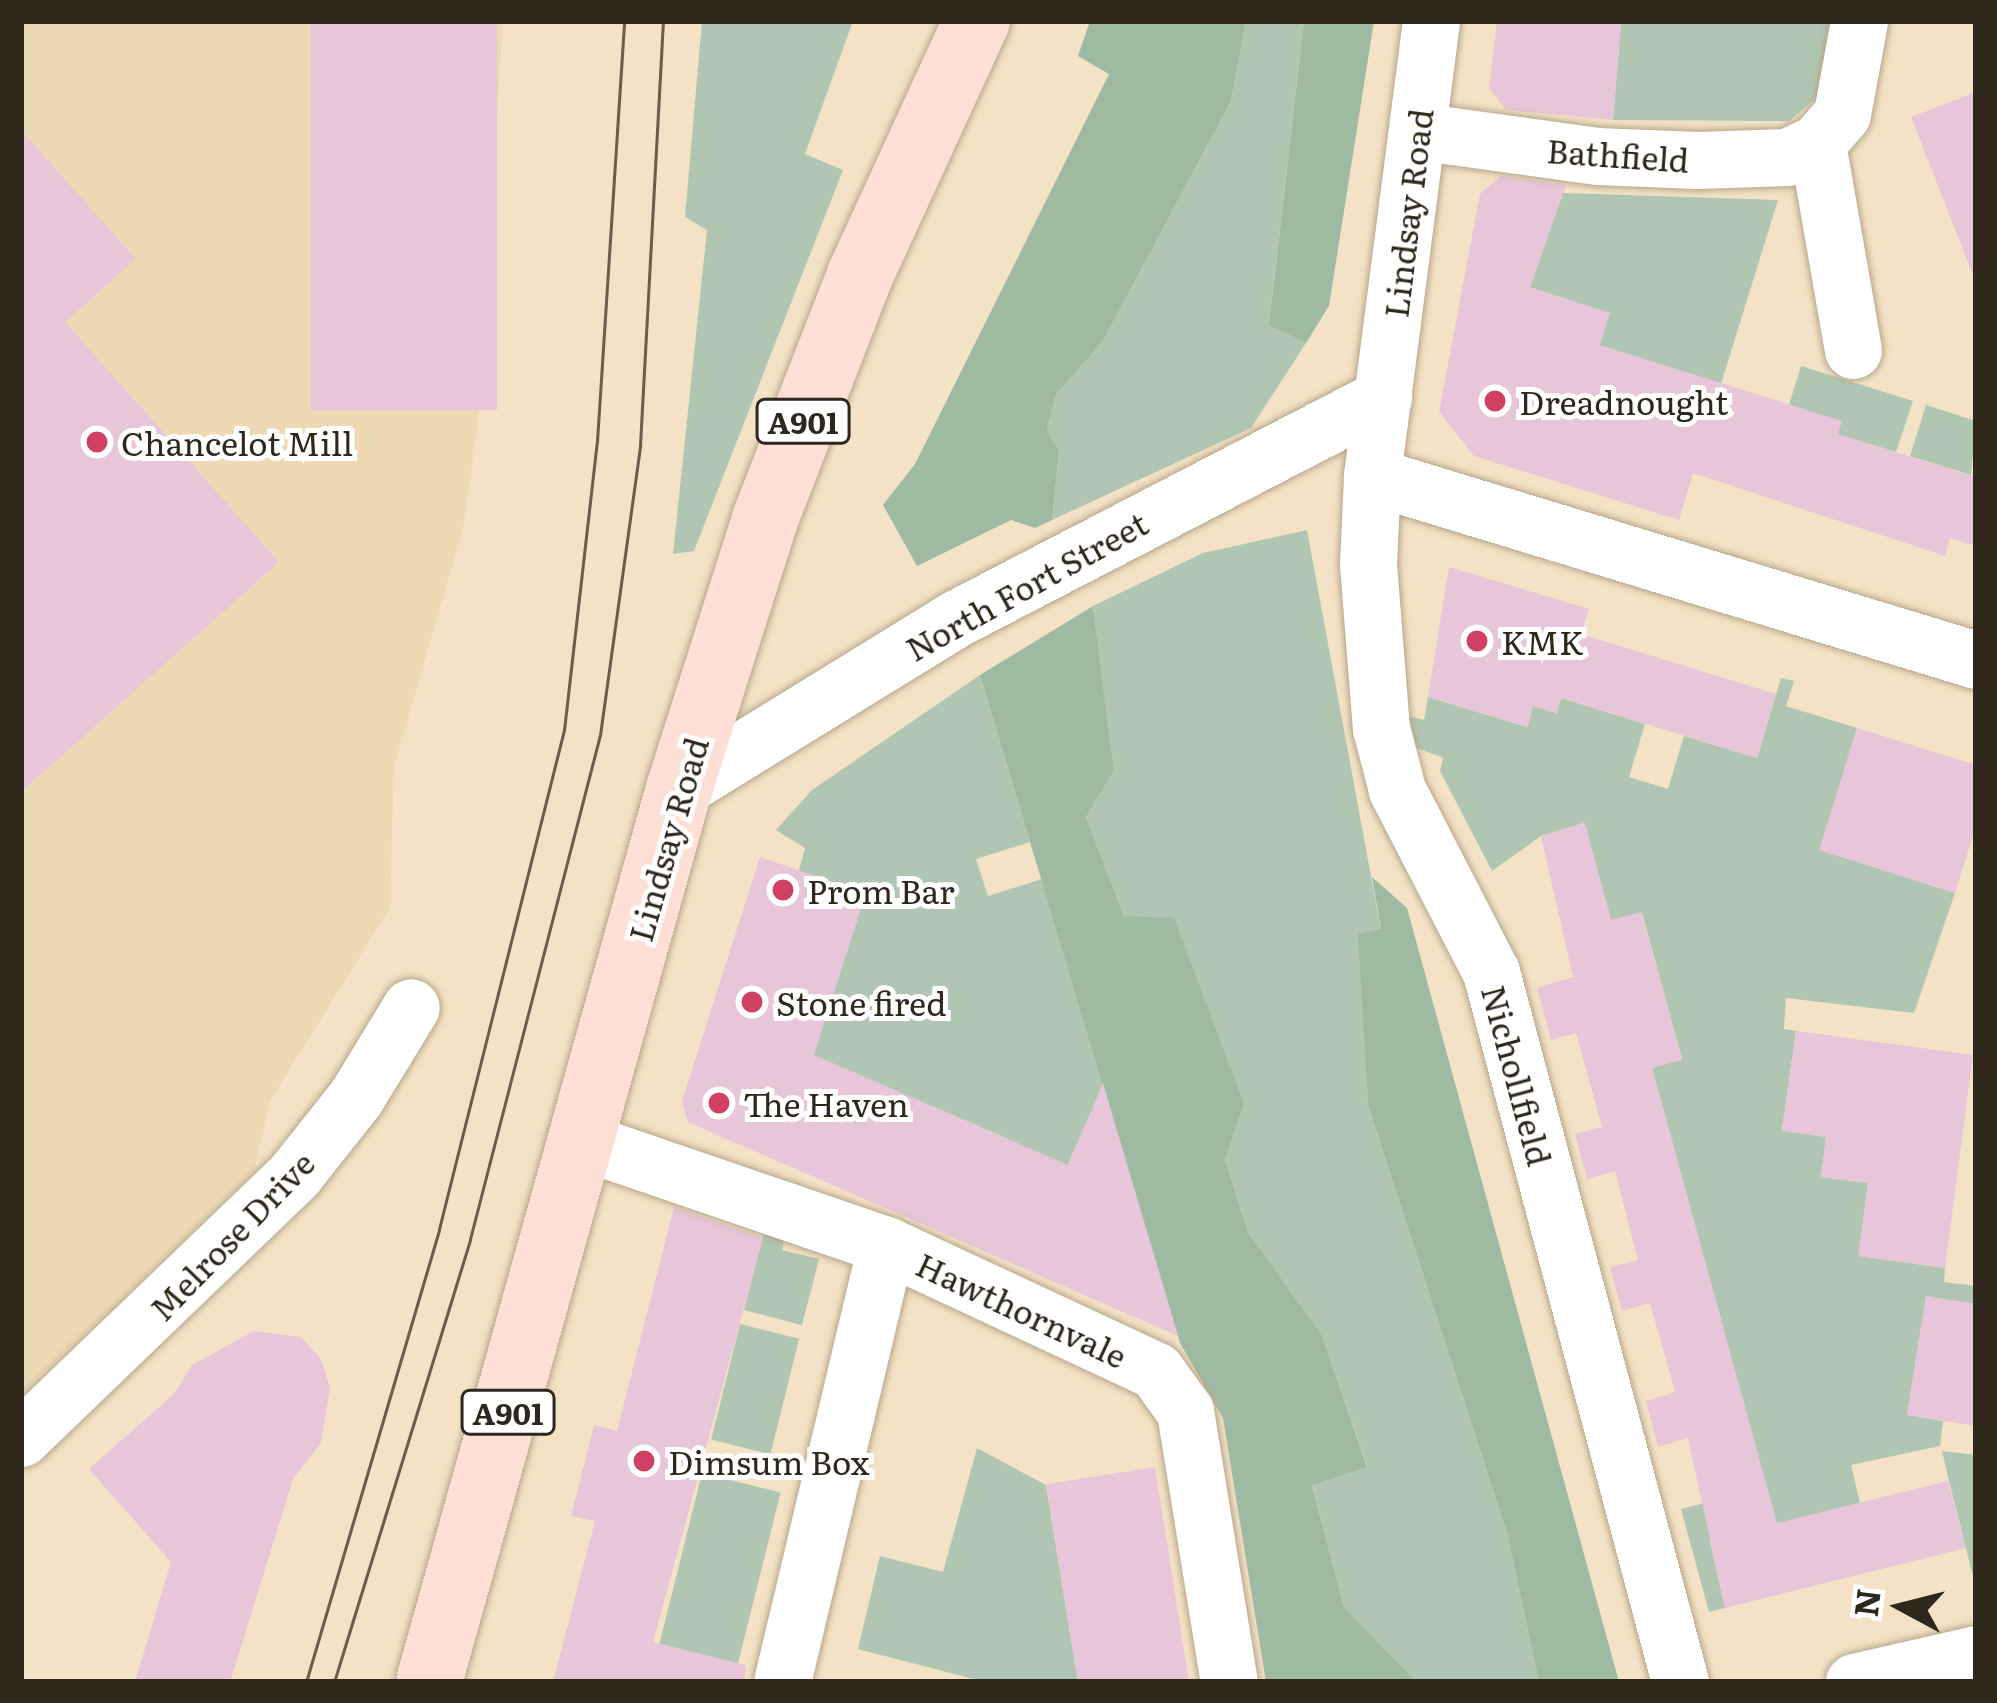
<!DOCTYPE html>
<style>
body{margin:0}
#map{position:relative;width:1997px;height:1703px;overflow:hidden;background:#f3e2c5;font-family:Literata,serif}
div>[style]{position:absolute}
.built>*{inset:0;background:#eed9b5}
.green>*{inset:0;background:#b0c6b3;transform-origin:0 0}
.forest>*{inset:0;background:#9fbaa3}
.building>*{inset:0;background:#e6c6d8;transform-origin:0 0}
.roads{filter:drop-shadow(0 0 3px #b7a78b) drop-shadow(0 0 3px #b7a78b)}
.street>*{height:57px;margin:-28.5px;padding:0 28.5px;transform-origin:28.5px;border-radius:28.5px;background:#fff}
.primary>*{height:66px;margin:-33px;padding:0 33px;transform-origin:33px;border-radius:33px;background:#fedfd6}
.tram>*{height:3px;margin:-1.5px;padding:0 1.5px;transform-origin:1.5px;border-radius:1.5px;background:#685e4d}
.dots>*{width:33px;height:33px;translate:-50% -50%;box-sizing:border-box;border:6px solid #fff;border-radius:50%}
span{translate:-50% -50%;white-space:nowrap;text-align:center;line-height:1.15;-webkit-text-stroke:10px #fff;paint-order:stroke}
.shield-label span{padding:3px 9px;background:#fff;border:3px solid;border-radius:9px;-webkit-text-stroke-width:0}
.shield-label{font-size:30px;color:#2e271c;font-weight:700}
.street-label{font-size:33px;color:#2e271c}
.poi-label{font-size:33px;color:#2e271c}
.left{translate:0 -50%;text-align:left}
.frame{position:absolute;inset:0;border:24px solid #2e271c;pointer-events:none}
.north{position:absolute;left:1841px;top:1547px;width:120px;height:120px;-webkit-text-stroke:9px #fff;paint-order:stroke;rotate:277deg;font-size:33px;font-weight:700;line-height:48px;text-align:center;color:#2e271c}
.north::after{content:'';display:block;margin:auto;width:42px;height:54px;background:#2e271c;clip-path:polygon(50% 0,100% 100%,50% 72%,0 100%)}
</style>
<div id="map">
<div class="built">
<div style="clip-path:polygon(21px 21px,503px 21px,477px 426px,464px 525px,394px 767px,390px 908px,270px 1101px,254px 1171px,21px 1394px)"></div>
</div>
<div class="green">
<div style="clip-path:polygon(702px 21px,853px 21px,805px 154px,843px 170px,694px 551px,673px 554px,707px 230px,685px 217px)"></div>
<div style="clip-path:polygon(1246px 21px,1304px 21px,1269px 324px,1306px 343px,1251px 428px,1052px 520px,1059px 451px,1047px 430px,1056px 395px,1103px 341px,1231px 101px)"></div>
<div style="clip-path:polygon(1610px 22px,1840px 24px,1833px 84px,1789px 121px,1613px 120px,1621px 24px)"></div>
<div style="clip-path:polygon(1563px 193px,1778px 200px,1721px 384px,1518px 321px)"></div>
<div style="clip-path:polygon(1801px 366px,1913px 401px,1896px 452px,1837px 434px,1789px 405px)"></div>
<div style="clip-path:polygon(1926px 405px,1976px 421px,1971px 475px,1910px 456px)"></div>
<div style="clip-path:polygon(1307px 530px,1381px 930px,1359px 934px,1368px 1105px,1507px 1533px,1539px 1682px,1417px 1682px,1344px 1607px,1312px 1484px,1367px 1466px,1322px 1335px,1248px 1232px,1225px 1160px,1244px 1104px,1124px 916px,1086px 817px,1114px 771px,1093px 606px,1203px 553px)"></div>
<div style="clip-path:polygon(980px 675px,1030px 842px,976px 859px,988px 896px,1042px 879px,1109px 1101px,1091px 1112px,1062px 1178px,1006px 1138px,836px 1065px,809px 1071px,799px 870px,805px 848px,776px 830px,812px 790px)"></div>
<div style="clip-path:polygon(1781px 678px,1794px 681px,1786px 706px,1857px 728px,1820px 850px,1955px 893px,1914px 1013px,1786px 998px,1784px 1029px,1796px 1031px,1782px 1130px,1826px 1137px,1821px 1177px,1868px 1183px,1859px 1256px,1945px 1268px,1944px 1282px,1976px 1286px,1976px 1304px,1926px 1297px,1907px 1415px,1943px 1421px,1940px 1446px,1851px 1465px,1860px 1503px,1710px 1541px,1725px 1608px,1709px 1612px,1681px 1509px,1705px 1503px,1723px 1328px,1652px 1068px,1682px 1059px,1642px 913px,1611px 920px,1584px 823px,1541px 836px,1492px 871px,1440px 771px,1443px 758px,1412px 746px,1404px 715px,1424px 720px,1428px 697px,1527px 727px,1533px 706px,1556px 713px,1561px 698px,1645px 724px,1629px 777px,1668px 789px,1684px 736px,1757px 758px)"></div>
<div style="clip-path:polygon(764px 1231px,785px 1237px,782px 1250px,819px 1259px,802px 1325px,744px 1310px)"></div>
<div style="left:740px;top:1324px;width:61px;height:119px;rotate:14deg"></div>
<div style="clip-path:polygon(977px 1448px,1046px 1485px,1078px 1682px,985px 1682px,858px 1649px,880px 1556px,943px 1572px)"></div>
<div style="clip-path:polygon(1942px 1451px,1976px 1455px,1976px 1588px,1949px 1481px)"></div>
<div style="left:702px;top:1473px;width:81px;height:180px;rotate:14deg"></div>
</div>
<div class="forest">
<div style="clip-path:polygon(1090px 21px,1246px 21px,1231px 101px,1103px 341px,1056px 395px,1047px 430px,1059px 451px,1052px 520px,1035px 528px,1011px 520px,917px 566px,883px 505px,915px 464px,1109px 74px,1078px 56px)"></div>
<div style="clip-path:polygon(1304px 21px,1374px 21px,1329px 306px,1306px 343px,1269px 325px)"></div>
<div style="clip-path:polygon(1093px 606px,1114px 771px,1086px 817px,1124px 916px,1174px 918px,1244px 1104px,1225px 1160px,1248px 1232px,1322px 1335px,1367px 1467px,1312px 1485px,1344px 1607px,1417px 1682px,1266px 1682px,1223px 1418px,1180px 1343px,980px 675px)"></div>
<div style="clip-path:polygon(1372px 877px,1407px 908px,1619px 1682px,1539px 1682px,1507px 1533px,1368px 1105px,1358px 934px,1381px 929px)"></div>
</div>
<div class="building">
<div style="left:311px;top:21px;width:186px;height:389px"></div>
<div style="clip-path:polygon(1497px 21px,1621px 23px,1613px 120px,1506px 110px,1489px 88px)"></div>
<div style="clip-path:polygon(1976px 92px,1976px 275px,1973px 275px,1911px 117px)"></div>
<div style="clip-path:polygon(21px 130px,136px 259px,65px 322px,279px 562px,21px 792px)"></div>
<div style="clip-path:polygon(1501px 176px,1566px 185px,1530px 287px,1610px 313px,1600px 345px,1842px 421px,1838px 434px,1976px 477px,1976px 546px,1950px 538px,1945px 556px,1693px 473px,1679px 520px,1474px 456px,1439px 412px,1480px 194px)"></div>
<div style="clip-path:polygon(1449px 567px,1589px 609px,1581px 634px,1776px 694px,1757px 758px,1561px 698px,1557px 713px,1533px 706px,1528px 727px,1428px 697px)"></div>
<div style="clip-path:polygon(1857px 728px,1976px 765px,1976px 826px,1955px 893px,1819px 850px)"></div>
<div style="clip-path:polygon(1585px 823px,1611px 920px,1641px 912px,1664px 994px,1682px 1060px,1652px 1068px,1777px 1523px,1948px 1481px,1966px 1548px,1725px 1608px,1688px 1438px,1658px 1447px,1646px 1401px,1675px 1392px,1650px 1303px,1622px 1311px,1610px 1267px,1638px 1260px,1615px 1171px,1587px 1179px,1575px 1134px,1602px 1127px,1576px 1033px,1551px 1040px,1537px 988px,1573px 977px,1541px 836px)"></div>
<div style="clip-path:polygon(760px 857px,866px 893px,814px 1055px,1068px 1165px,1103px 1083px,1178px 1336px,688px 1122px,682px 1101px)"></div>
<div style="clip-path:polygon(1796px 1031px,1973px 1055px,1945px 1268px,1858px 1256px,1868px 1183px,1821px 1177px,1826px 1137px,1782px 1131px)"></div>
<div style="clip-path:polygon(674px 1207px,763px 1238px,653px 1642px,746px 1665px,744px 1682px,553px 1682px,595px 1521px,571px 1516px,594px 1425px,617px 1431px)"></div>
<div style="clip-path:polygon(1926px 1296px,1976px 1304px,1976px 1426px,1907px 1415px)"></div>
<div style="clip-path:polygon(254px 1331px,301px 1337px,321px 1359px,330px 1388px,321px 1443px,293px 1479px,230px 1682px,135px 1682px,171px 1562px,89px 1469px,174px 1394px,192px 1365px)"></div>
<div style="left:1155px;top:1467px;width:218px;height:110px;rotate:81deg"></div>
</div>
<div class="roads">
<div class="street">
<div style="left:1431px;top:21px;width:459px;rotate:97.4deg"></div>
<div style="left:1372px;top:476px;width:88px;rotate:92.6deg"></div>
<div style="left:1368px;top:564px;width:165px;rotate:85.5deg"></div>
<div style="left:1381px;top:728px;width:64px;rotate:75.5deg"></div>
<div style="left:1397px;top:790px;width:205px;rotate:62.7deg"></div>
<div style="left:1491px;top:972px;width:735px;rotate:75.09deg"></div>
<div style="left:1417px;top:131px;width:182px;rotate:7.9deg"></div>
<div style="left:1597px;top:156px;width:100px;rotate:2.3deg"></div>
<div style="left:1697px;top:160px;width:90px;rotate:-1.9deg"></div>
<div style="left:1787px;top:157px;width:33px;rotate:-25deg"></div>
<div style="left:1853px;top:350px;width:210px;rotate:-99.9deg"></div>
<div style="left:1817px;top:143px;width:38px;rotate:-49deg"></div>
<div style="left:1842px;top:114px;width:95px;rotate:-79.6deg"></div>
<div style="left:1372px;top:476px;width:631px;rotate:16.94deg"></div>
<div style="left:679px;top:789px;width:326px;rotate:-31.6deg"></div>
<div style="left:957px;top:618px;width:480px;rotate:-27.4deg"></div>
<div style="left:582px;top:1141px;width:321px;rotate:18.9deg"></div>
<div style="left:886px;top:1245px;width:298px;rotate:25deg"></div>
<div style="left:1156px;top:1371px;width:49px;rotate:54.1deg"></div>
<div style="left:1185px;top:1411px;width:275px;rotate:80.8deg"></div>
<div style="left:21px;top:1438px;width:380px;rotate:-43.9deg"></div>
<div style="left:295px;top:1174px;width:98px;rotate:-51.6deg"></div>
<div style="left:356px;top:1097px;width:105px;rotate:-58.6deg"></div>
<div style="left:782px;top:1682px;width:449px;rotate:-76.6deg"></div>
<div style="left:1854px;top:1682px;width:125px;rotate:-12.9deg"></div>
</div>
<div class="primary">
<div style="left:429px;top:1682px;width:927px;rotate:-74.36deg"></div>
<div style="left:679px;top:789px;width:283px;rotate:-72.3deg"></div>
<div style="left:765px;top:519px;width:262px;rotate:-68.7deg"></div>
<div style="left:860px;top:275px;width:280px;rotate:-65.3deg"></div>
</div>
</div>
<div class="tram">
<div style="left:306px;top:1682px;width:472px;rotate:-73.6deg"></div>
<div style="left:439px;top:1229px;width:514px;rotate:-75.94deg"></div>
<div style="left:564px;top:730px;width:291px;rotate:-83.5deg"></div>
<div style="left:597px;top:441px;width:421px;rotate:-86.3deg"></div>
<div style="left:334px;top:1682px;width:463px;rotate:-72.9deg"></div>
<div style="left:470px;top:1239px;width:520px;rotate:-75.54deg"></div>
<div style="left:600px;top:735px;width:293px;rotate:-82.1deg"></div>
<div style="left:640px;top:445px;width:425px;rotate:-86.9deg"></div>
</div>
<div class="dots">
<div style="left:1495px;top:401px;background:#d04062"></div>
<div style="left:97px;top:442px;background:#d04062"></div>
<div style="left:1477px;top:641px;background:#d04062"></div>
<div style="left:783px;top:890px;background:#d04062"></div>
<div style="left:752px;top:1002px;background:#d04062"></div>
<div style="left:719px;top:1103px;background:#d04062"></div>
<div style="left:644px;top:1461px;background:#d04062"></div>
</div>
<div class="shield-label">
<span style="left:803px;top:421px">A901</span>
<span style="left:508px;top:1412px">A901</span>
</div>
<div class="street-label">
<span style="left:1618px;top:154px;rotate:4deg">Bathfield</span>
<span style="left:1407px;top:213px;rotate:-83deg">Lindsay Road</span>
<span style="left:1026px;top:585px;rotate:-29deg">North Fort Street</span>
<span style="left:667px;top:839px;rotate:-74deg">Lindsay Road</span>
<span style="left:1518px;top:1075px;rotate:75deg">Nichollfield</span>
<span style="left:231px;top:1235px;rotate:-46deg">Melrose Drive</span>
<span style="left:1022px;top:1309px;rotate:25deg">Hawthornvale</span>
</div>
<div class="poi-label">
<span class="left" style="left:1519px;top:401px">Dreadnought</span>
<span class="left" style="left:121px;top:442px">Chancelot Mill</span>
<span class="left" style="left:1501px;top:641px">KMK</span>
<span class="left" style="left:807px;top:890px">Prom Bar</span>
<span class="left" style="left:776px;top:1002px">Stone fired</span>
<span class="left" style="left:743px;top:1103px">The Haven</span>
<span class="left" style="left:668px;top:1461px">Dimsum Box</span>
</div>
<div class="frame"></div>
<div class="north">N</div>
</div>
